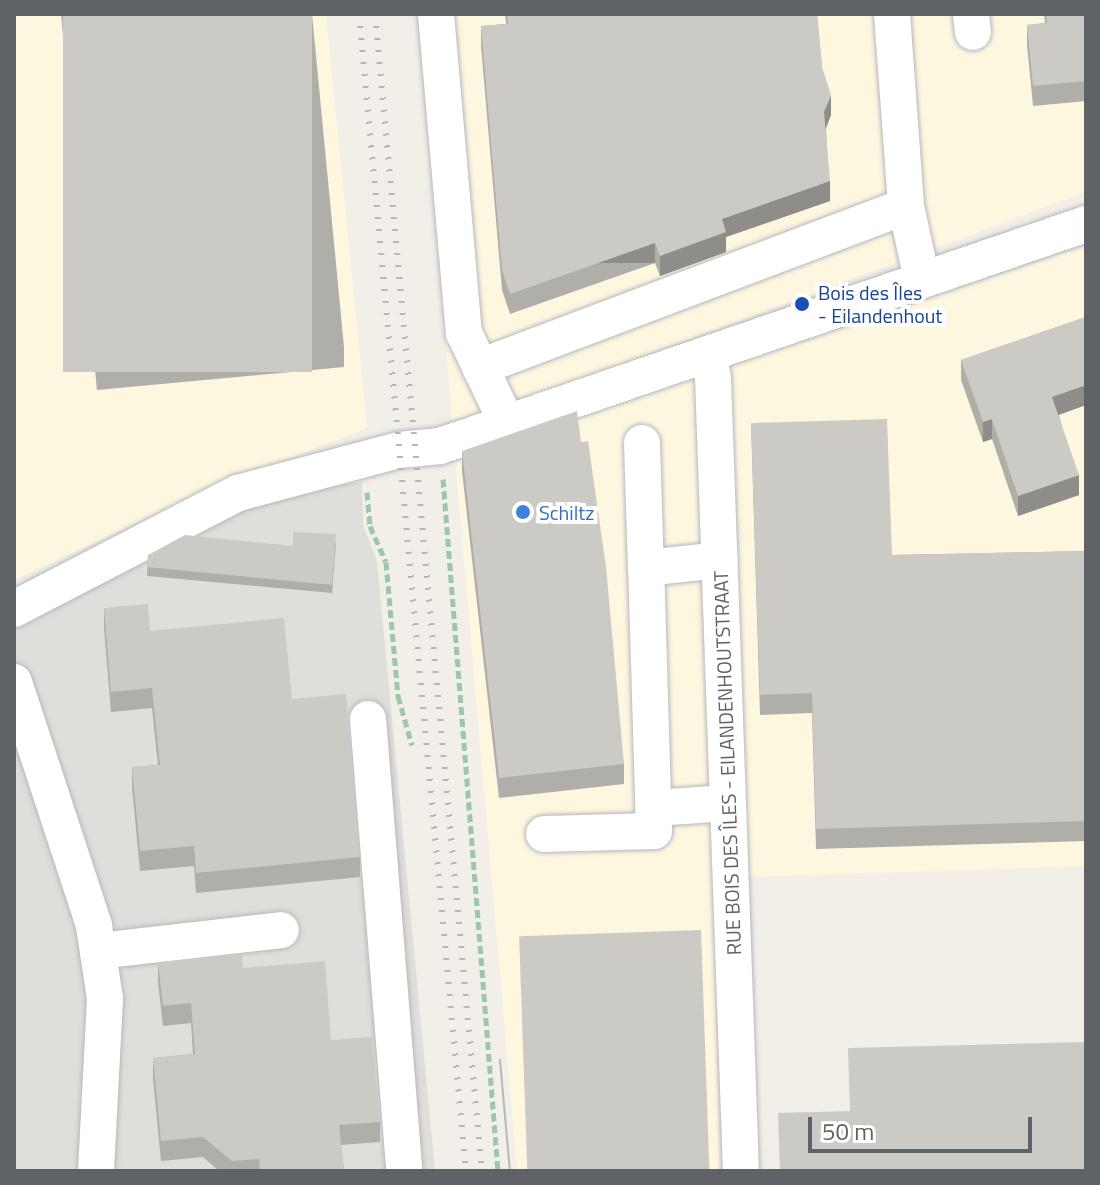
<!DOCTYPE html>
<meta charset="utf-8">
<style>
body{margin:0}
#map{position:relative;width:1100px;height:1185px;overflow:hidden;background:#f1efe8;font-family:"Titillium Web",sans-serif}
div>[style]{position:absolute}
.commercial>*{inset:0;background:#fef7e0}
.industrial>*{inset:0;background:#e0deda}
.path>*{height:5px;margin-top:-2.5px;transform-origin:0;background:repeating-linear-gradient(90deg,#9cc7a9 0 8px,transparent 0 12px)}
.roads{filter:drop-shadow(0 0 2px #b5b8bc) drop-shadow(0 0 2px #b5b8bc)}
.minor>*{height:36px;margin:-18px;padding:0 18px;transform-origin:18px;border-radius:18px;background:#fff}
.tram>*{height:2px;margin:-1px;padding:0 1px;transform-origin:1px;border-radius:1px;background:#b6b7b8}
.rail>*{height:6px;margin-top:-3px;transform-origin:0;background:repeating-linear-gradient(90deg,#b6b7b8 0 2px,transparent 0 12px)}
.wall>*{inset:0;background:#afaea9}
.shaded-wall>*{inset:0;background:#8f8d8a;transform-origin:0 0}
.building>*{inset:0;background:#cccac5;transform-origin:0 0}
.dots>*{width:22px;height:22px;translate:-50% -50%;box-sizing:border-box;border:4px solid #fff;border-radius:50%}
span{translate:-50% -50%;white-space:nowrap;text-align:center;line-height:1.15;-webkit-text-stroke:8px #fff;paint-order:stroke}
.transit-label{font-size:20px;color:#164399}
.left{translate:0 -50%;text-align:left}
.shop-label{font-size:20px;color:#366cbe}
.street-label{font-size:20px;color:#5f6368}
.frame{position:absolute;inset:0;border:16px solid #5f6368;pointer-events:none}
.scale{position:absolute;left:808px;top:1117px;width:224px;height:36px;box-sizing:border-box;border:4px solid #5f6368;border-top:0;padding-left:10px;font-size:24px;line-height:28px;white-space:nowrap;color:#5f6368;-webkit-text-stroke:6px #fff;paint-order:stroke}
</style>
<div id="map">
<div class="commercial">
<div style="clip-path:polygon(14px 14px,326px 14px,367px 428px,197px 495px,14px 580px)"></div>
<div style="clip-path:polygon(417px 14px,1086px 14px,1086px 192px,453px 427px)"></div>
<div style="clip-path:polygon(1086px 246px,1086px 866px,714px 878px,719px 1171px,517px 1171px,455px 457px)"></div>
</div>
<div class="industrial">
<div style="clip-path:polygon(362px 482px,363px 525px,377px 561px,435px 1171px,14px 1171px,14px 626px,258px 498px)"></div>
</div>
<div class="path">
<div style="left:443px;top:479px;width:694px;rotate:85.46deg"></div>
<div style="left:367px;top:492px;width:34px;rotate:85deg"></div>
<div style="left:370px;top:526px;width:39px;rotate:66deg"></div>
<div style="left:386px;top:562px;width:135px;rotate:84.9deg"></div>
<div style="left:398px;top:696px;width:51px;rotate:74.1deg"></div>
</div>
<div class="roads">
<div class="minor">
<div style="left:436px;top:14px;width:320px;rotate:85deg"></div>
<div style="left:464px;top:333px;width:100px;rotate:64.5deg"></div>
<div style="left:892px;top:14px;width:193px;rotate:85.8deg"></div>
<div style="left:906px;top:206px;width:76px;rotate:77.8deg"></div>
<div style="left:971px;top:14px;width:18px;rotate:84deg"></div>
<div style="left:708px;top:356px;width:23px;rotate:77deg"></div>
<div style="left:713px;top:378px;width:793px;rotate:87.98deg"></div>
<div style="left:480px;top:367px;width:455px;rotate:-20.7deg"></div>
<div style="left:642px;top:443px;width:125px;rotate:88.2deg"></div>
<div style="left:14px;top:609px;width:252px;rotate:-27.4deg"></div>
<div style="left:238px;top:493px;width:167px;rotate:-15deg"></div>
<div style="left:399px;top:450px;width:41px;rotate:-5.6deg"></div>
<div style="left:440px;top:446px;width:683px;rotate:-18.97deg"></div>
<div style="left:14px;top:682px;width:257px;rotate:71.8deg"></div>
<div style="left:94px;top:926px;width:74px;rotate:81.4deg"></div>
<div style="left:105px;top:999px;width:172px;rotate:93deg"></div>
<div style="left:368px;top:719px;width:453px;rotate:85.4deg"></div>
<div style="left:654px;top:808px;width:74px;rotate:-3.9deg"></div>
<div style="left:544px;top:834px;width:110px;rotate:-1.6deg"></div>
<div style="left:654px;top:831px;width:263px;rotate:-91.7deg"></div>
<div style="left:646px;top:568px;width:74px;rotate:-6.2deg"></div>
<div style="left:98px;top:951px;width:184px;rotate:-6.5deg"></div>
</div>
</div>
<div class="tram">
<div style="left:500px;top:1060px;width:111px;rotate:84.9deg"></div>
</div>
<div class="rail">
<div style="left:359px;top:14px;width:1162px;rotate:84.72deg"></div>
<div style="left:375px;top:14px;width:1162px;rotate:84.72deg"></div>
</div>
<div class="wall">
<div style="clip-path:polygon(61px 14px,312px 14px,344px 347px,344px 367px,97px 390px)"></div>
<div style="clip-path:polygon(505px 14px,817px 14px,822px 67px,831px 115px,826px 129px,830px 201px,726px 237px,726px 252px,660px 276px,655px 263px,510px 314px,502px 290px,481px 46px,481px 26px,506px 24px)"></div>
<div style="clip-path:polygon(1044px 14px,1086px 14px,1086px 101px,1033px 106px,1027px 45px,1027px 25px,1045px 23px)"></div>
<div style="clip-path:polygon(1086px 317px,1086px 405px,1059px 415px,1079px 495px,1018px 516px,992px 439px,983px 442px,961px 380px,961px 360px)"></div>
<div style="clip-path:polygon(751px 423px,892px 555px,1086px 551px,1086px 841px,816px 849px,812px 713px,760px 715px)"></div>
<div style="clip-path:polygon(462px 451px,624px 764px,624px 784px,499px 798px,462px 471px)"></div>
<div style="clip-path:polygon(336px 543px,332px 593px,147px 576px,148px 555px)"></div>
<div style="clip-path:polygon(104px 608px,292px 699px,360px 857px,360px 877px,196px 893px,194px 866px,140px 871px,132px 787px,132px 767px,158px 765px,152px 708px,111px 712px,104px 628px)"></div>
<div style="clip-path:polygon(158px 962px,243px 968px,331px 1040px,380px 1122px,380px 1142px,341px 1145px,344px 1171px,219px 1171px,203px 1157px,161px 1161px,153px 1078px,153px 1058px,193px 1054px,191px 1023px,163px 1026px,158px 982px)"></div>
</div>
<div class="shaded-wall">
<div style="clip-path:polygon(831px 95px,831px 115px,824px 132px,824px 112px)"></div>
<div style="clip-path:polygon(830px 181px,830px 201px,726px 237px,726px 252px,660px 276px,660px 256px,722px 219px)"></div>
<div style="left:655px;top:243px;width:20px;height:154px;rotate:90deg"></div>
<div style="clip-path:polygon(1086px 385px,1086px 405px,1052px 417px,1052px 397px)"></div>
<div style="clip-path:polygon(992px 419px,992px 439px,983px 442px,983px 422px)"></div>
<div style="clip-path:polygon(1079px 475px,1079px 495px,1018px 516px,1018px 496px)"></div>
</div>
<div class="building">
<div style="left:63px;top:14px;width:249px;height:358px"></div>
<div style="clip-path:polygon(507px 14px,817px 14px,822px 67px,831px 95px,824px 112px,830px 181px,722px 219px,726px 232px,660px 256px,655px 243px,510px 294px,502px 270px,481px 26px,508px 24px)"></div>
<div style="clip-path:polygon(1046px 14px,1086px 14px,1086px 81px,1033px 86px,1027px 25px,1047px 23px)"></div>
<div style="clip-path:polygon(1086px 317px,1086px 385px,1052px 397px,1079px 475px,1018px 496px,992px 419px,983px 422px,961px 360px)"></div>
<div style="clip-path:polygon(577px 411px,581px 442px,588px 441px,606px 567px,624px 764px,499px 778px,462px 451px)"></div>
<div style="clip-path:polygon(887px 419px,892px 555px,1086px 551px,1086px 821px,816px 829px,812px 693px,760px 695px,751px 423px)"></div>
<div style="clip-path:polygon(293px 532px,336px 534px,332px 585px,147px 567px,148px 555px,185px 535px,293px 546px)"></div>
<div style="clip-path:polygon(148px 604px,150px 631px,284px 618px,292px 699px,346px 694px,360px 857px,196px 873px,194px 846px,140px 851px,132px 767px,160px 765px,152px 688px,111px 692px,104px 608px)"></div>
<div style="left:701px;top:930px;width:241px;height:182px;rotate:88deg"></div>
<div style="clip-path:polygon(242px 955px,243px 968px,325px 961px,331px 1040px,372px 1037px,380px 1122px,339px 1125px,344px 1171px,260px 1171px,259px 1159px,232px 1161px,203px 1137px,161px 1141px,153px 1058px,195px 1054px,191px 1003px,163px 1006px,158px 962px)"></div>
<div style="clip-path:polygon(1086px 1042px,1086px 1171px,780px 1171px,778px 1113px,850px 1111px,848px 1048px)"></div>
</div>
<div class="dots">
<div style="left:802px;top:304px;background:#1a4fb4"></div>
<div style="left:523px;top:512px;background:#3f7fe0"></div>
</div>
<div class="transit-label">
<span class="left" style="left:818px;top:304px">Bois des Îles<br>- Eilandenhout</span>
</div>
<div class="shop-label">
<span class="left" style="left:539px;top:512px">Schiltz</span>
</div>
<div class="street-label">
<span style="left:727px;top:763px;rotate:-92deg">RUE BOIS DES ÎLES - EILANDENHOUTSTRAAT</span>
</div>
<div class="frame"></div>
<div class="scale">50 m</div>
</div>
